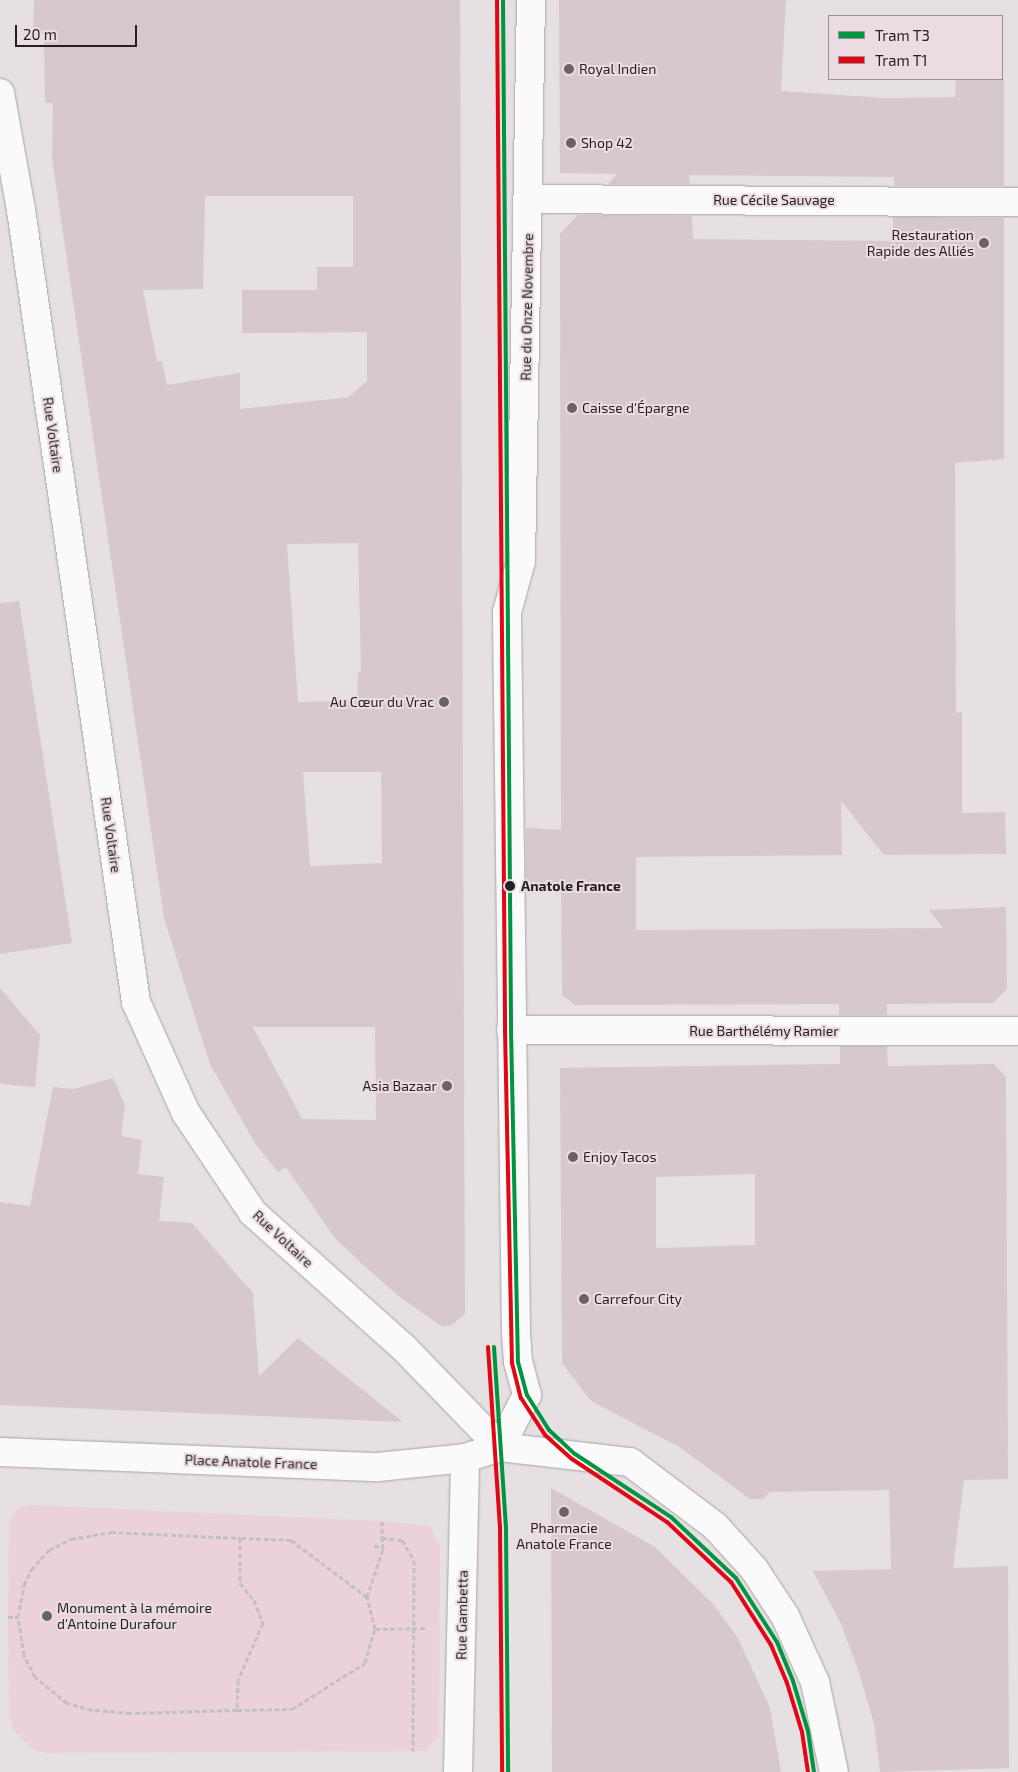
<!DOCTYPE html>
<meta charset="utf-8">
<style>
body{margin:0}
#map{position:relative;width:1018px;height:1772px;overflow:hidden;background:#e6e0e3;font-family:"Exo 2",sans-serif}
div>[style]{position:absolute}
.green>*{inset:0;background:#ead1dc}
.building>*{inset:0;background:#d6c8cd}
.path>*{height:3px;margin-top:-1.5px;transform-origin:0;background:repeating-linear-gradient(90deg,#c3c0c2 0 5px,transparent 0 7.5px)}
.roads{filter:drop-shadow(0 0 1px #a8a3a5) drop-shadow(0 0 1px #a8a3a5)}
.minor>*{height:28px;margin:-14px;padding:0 14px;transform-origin:14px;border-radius:14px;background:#fbfafb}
.tram-1>*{height:4px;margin:-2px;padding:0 2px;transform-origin:2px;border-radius:2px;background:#009640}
.tram-2>*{height:4px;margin:-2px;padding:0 2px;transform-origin:2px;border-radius:2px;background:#e30613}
.dots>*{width:14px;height:14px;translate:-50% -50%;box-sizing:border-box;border:2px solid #eadce2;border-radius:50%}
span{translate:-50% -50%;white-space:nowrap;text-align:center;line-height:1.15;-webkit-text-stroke:4px #eadce2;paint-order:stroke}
.poi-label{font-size:14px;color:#241f21}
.left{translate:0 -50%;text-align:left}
.right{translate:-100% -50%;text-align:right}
.street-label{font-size:14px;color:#241f21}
.stop-label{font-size:14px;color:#241f21;font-weight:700}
.legend{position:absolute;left:828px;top:15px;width:175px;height:65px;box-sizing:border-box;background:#eadce2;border:1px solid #9b9095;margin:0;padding:6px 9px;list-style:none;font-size:15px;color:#241f21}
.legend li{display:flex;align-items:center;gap:10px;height:25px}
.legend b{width:25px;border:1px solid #9b9095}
.scale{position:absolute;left:15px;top:25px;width:122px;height:22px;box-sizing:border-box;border:2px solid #241f21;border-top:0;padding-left:6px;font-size:15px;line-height:18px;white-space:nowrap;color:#241f21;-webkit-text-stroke:4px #eadce2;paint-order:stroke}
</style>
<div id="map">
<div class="green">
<div style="clip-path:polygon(31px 1505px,382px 1521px,430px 1526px,440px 1546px,439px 1736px,426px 1750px,417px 1751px,47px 1753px,33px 1750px,13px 1730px,9px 1715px,8px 1617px,9px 1523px,17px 1509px)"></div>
</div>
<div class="building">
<div style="clip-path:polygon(evenodd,34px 0,460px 0,465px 1314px,452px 1325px,443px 1327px,401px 1298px,362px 1264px,334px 1237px,286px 1167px,278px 1172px,256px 1145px,210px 1064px,188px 995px,164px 918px,158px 878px,52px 158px,53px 103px,45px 103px,44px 34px,33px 33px,34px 0,205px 196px,353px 196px,353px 267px,317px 267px,317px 290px,242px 290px,242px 333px,367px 332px,367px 381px,349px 397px,240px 409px,240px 373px,167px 385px,162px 361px,157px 362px,143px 290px,203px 289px,205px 196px,34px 0,358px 543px,361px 672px,358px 672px,357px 701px,298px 702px,287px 544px,358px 543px,34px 0,303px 772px,381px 772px,382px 863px,310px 866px,303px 772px,34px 0,253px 1027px,375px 1027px,376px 1120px,302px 1119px,253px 1027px)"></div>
<div style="clip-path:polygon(559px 0,786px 0,781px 91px,885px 98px,955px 97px,956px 79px,1004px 79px,1004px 186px,894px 186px,894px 177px,689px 175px,690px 184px,608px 184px,617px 174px,560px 173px)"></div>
<div style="clip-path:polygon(578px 215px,692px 216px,693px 239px,893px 241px,893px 217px,1004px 218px,1004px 459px,955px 463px,956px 713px,962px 712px,962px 813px,1005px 812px,1006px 854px,884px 855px,841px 801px,842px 855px,636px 857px,636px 930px,943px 928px,929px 910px,1006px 907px,1007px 989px,993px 1003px,887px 1004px,887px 1015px,839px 1015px,839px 1004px,575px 1005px,562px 995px,561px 888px,526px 889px,526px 828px,561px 830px,560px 234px)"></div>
<div style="clip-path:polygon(19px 601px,72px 943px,0 954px,0 603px)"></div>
<div style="clip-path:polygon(0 988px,40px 1035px,35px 1087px,0 1084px)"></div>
<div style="clip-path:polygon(evenodd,840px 1046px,887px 1046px,888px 1066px,994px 1064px,1006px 1077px,1008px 1479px,964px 1480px,953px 1568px,1008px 1566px,1009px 1768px,880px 1772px,874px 1724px,859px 1672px,841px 1624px,813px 1571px,891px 1569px,889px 1490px,770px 1492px,763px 1499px,750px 1499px,681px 1448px,591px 1401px,562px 1363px,560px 1068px,840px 1064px,840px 1046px,755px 1174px,755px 1245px,656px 1248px,656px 1177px,755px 1174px)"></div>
<div style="clip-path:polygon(113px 1078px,125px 1105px,121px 1136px,142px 1140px,138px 1174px,164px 1177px,159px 1221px,192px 1223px,253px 1293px,259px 1376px,298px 1338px,403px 1422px,0 1405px,0 1202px,30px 1206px,53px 1087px,73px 1089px)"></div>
<div style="clip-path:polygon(551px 1488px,655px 1547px,713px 1604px,738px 1638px,770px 1708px,781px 1772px,552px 1772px)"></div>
</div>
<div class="path">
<div style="left:382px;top:1521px;width:17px;rotate:90deg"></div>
<div style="left:382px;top:1538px;width:20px;rotate:6deg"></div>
<div style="left:402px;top:1540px;width:23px;rotate:59deg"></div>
<div style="left:414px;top:1560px;width:191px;rotate:90.3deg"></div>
<div style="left:374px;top:1546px;width:9px;rotate:6deg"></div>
<div style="left:367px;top:1597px;width:95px;rotate:-143.1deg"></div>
<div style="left:291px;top:1540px;width:51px;rotate:-177.8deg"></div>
<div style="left:240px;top:1538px;width:45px;rotate:90deg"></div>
<div style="left:240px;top:1583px;width:22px;rotate:51deg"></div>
<div style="left:254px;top:1600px;width:25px;rotate:69deg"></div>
<div style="left:263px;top:1623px;width:62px;rotate:113.7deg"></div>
<div style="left:238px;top:1680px;width:30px;rotate:92deg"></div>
<div style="left:237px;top:1710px;width:55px;rotate:-1deg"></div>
<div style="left:292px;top:1709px;width:86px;rotate:-32.2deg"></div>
<div style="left:365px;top:1663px;width:35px;rotate:-74deg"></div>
<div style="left:375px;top:1629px;width:33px;rotate:-104deg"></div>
<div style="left:367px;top:1597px;width:51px;rotate:-71.6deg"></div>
<div style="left:383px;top:1549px;width:11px;rotate:-95deg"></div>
<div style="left:8px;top:1617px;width:10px"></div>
<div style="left:375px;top:1629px;width:52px;rotate:-1.1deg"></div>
<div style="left:237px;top:1710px;width:107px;rotate:178.4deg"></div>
<div style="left:130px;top:1713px;width:38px;rotate:-175deg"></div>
<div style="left:92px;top:1710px;width:26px;rotate:-164deg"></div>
<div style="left:67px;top:1703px;width:41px;rotate:-140.9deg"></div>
<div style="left:35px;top:1677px;width:25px;rotate:-117deg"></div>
<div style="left:24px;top:1655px;width:38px;rotate:-99deg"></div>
<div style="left:18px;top:1617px;width:33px;rotate:-79deg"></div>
<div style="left:24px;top:1585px;width:17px;rotate:-65deg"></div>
<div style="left:31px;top:1570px;width:27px;rotate:-48deg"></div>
<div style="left:49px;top:1550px;width:25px;rotate:-27deg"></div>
<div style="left:71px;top:1539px;width:41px;rotate:-9.9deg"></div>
<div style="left:111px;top:1532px;width:129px;rotate:2.7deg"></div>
</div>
<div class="roads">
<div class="minor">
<div style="left:0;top:93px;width:119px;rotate:79.8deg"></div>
<div style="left:21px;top:210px;width:800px;rotate:81.74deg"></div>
<div style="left:136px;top:1002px;width:122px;rotate:65.8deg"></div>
<div style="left:186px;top:1113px;width:120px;rotate:56.2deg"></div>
<div style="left:253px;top:1213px;width:204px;rotate:41.8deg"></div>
<div style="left:405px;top:1349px;width:136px;rotate:45.9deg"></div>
<div style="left:529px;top:199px;width:489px;rotate:0.4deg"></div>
<div style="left:511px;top:1030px;width:507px;rotate:0.11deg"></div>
<div style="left:500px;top:1447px;width:59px;rotate:-62.6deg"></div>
<div style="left:527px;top:1395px;width:34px;rotate:-105deg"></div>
<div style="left:518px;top:1362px;width:29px;rotate:-94deg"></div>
<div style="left:516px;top:1333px;width:721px;rotate:-90.72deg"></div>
<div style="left:507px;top:612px;width:53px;rotate:-74.6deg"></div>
<div style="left:521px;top:561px;width:561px;rotate:-88.98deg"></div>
<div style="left:0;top:1452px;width:378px;rotate:2.3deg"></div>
<div style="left:378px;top:1467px;width:87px;rotate:-5.9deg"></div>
<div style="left:465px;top:1458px;width:37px;rotate:-17deg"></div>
<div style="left:500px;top:1447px;width:131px;rotate:6.6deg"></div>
<div style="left:630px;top:1462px;width:106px;rotate:37deg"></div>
<div style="left:715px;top:1526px;width:58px;rotate:47.8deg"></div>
<div style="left:754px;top:1569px;width:56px;rotate:56.6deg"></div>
<div style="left:785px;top:1616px;width:72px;rotate:65.6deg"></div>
<div style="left:815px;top:1682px;width:92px;rotate:78.1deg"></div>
<div style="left:458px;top:1772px;width:314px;rotate:-88.7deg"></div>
</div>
</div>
<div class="tram-1">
<div style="left:503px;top:0;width:1030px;rotate:89.55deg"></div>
<div style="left:511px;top:1030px;width:332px;rotate:88.8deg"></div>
<div style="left:518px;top:1362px;width:34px;rotate:75deg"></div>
<div style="left:527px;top:1395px;width:41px;rotate:57.8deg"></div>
<div style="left:549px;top:1430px;width:35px;rotate:43deg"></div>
<div style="left:575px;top:1454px;width:115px;rotate:33.3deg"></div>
<div style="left:671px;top:1517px;width:89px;rotate:43.2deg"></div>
<div style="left:736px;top:1578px;width:76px;rotate:57.4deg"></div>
<div style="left:777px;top:1642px;width:42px;rotate:67.7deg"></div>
<div style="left:793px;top:1681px;width:52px;rotate:73.3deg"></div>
<div style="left:808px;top:1731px;width:41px;rotate:81.7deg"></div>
<div style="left:494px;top:1347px;width:181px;rotate:86.2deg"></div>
<div style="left:506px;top:1528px;width:244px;rotate:89.5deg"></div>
</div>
<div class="tram-2">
<div style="left:497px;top:0;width:1030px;rotate:89.55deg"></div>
<div style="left:505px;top:1030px;width:333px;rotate:88.8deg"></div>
<div style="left:512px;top:1363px;width:36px;rotate:76deg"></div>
<div style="left:521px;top:1398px;width:44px;rotate:57deg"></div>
<div style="left:545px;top:1435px;width:36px;rotate:42deg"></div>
<div style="left:572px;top:1459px;width:114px;rotate:33.6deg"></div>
<div style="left:667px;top:1522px;width:88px;rotate:43.2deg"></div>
<div style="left:731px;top:1582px;width:75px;rotate:57.6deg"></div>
<div style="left:771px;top:1645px;width:41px;rotate:67.2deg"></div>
<div style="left:787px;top:1683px;width:51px;rotate:73deg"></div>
<div style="left:802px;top:1732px;width:40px;rotate:81.5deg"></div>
<div style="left:488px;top:1347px;width:181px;rotate:86.2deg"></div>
<div style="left:500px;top:1528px;width:244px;rotate:89.5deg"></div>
</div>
<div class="dots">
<div style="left:569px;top:69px;background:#686365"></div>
<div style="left:571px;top:143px;background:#686365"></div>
<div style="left:984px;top:243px;background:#686365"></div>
<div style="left:572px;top:408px;background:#686365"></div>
<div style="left:444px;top:702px;background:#686365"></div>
<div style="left:510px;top:886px;background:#241f21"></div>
<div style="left:447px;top:1086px;background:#686365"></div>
<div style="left:573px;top:1157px;background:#686365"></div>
<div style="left:584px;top:1299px;background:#686365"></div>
<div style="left:564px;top:1512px;background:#686365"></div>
<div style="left:47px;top:1616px;background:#686365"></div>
</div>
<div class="poi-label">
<span class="left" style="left:579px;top:69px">Royal Indien</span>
<span class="left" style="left:581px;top:143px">Shop 42</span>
<span class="right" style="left:974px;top:243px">Restauration<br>Rapide des Alliés</span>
<span class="left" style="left:582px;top:408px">Caisse d'Épargne</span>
<span class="right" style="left:434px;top:702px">Au Cœur du Vrac</span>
<span class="right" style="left:437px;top:1086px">Asia Bazaar</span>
<span class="left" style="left:583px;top:1157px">Enjoy Tacos</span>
<span class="left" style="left:594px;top:1299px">Carrefour City</span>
<span style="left:564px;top:1536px">Pharmacie<br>Anatole France</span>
<span class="left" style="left:57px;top:1616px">Monument à la mémoire<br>d'Antoine Durafour</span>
</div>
<div class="street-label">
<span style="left:774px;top:200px">Rue Cécile Sauvage</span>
<span style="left:527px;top:307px;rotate:-89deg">Rue du Onze Novembre</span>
<span style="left:53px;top:435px;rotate:82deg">Rue Voltaire</span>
<span style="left:111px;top:835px;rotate:82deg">Rue Voltaire</span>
<span style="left:764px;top:1031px">Rue Barthélémy Ramier</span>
<span style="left:283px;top:1239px;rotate:43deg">Rue Voltaire</span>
<span style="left:251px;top:1462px;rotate:2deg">Place Anatole France</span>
<span style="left:462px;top:1615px;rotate:-89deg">Rue Gambetta</span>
</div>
<div class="stop-label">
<span class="left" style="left:521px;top:886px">Anatole France</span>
</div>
<ul class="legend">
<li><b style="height:6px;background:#009640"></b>Tram T3</li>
<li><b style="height:6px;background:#e30613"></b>Tram T1</li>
</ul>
<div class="scale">20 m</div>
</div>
